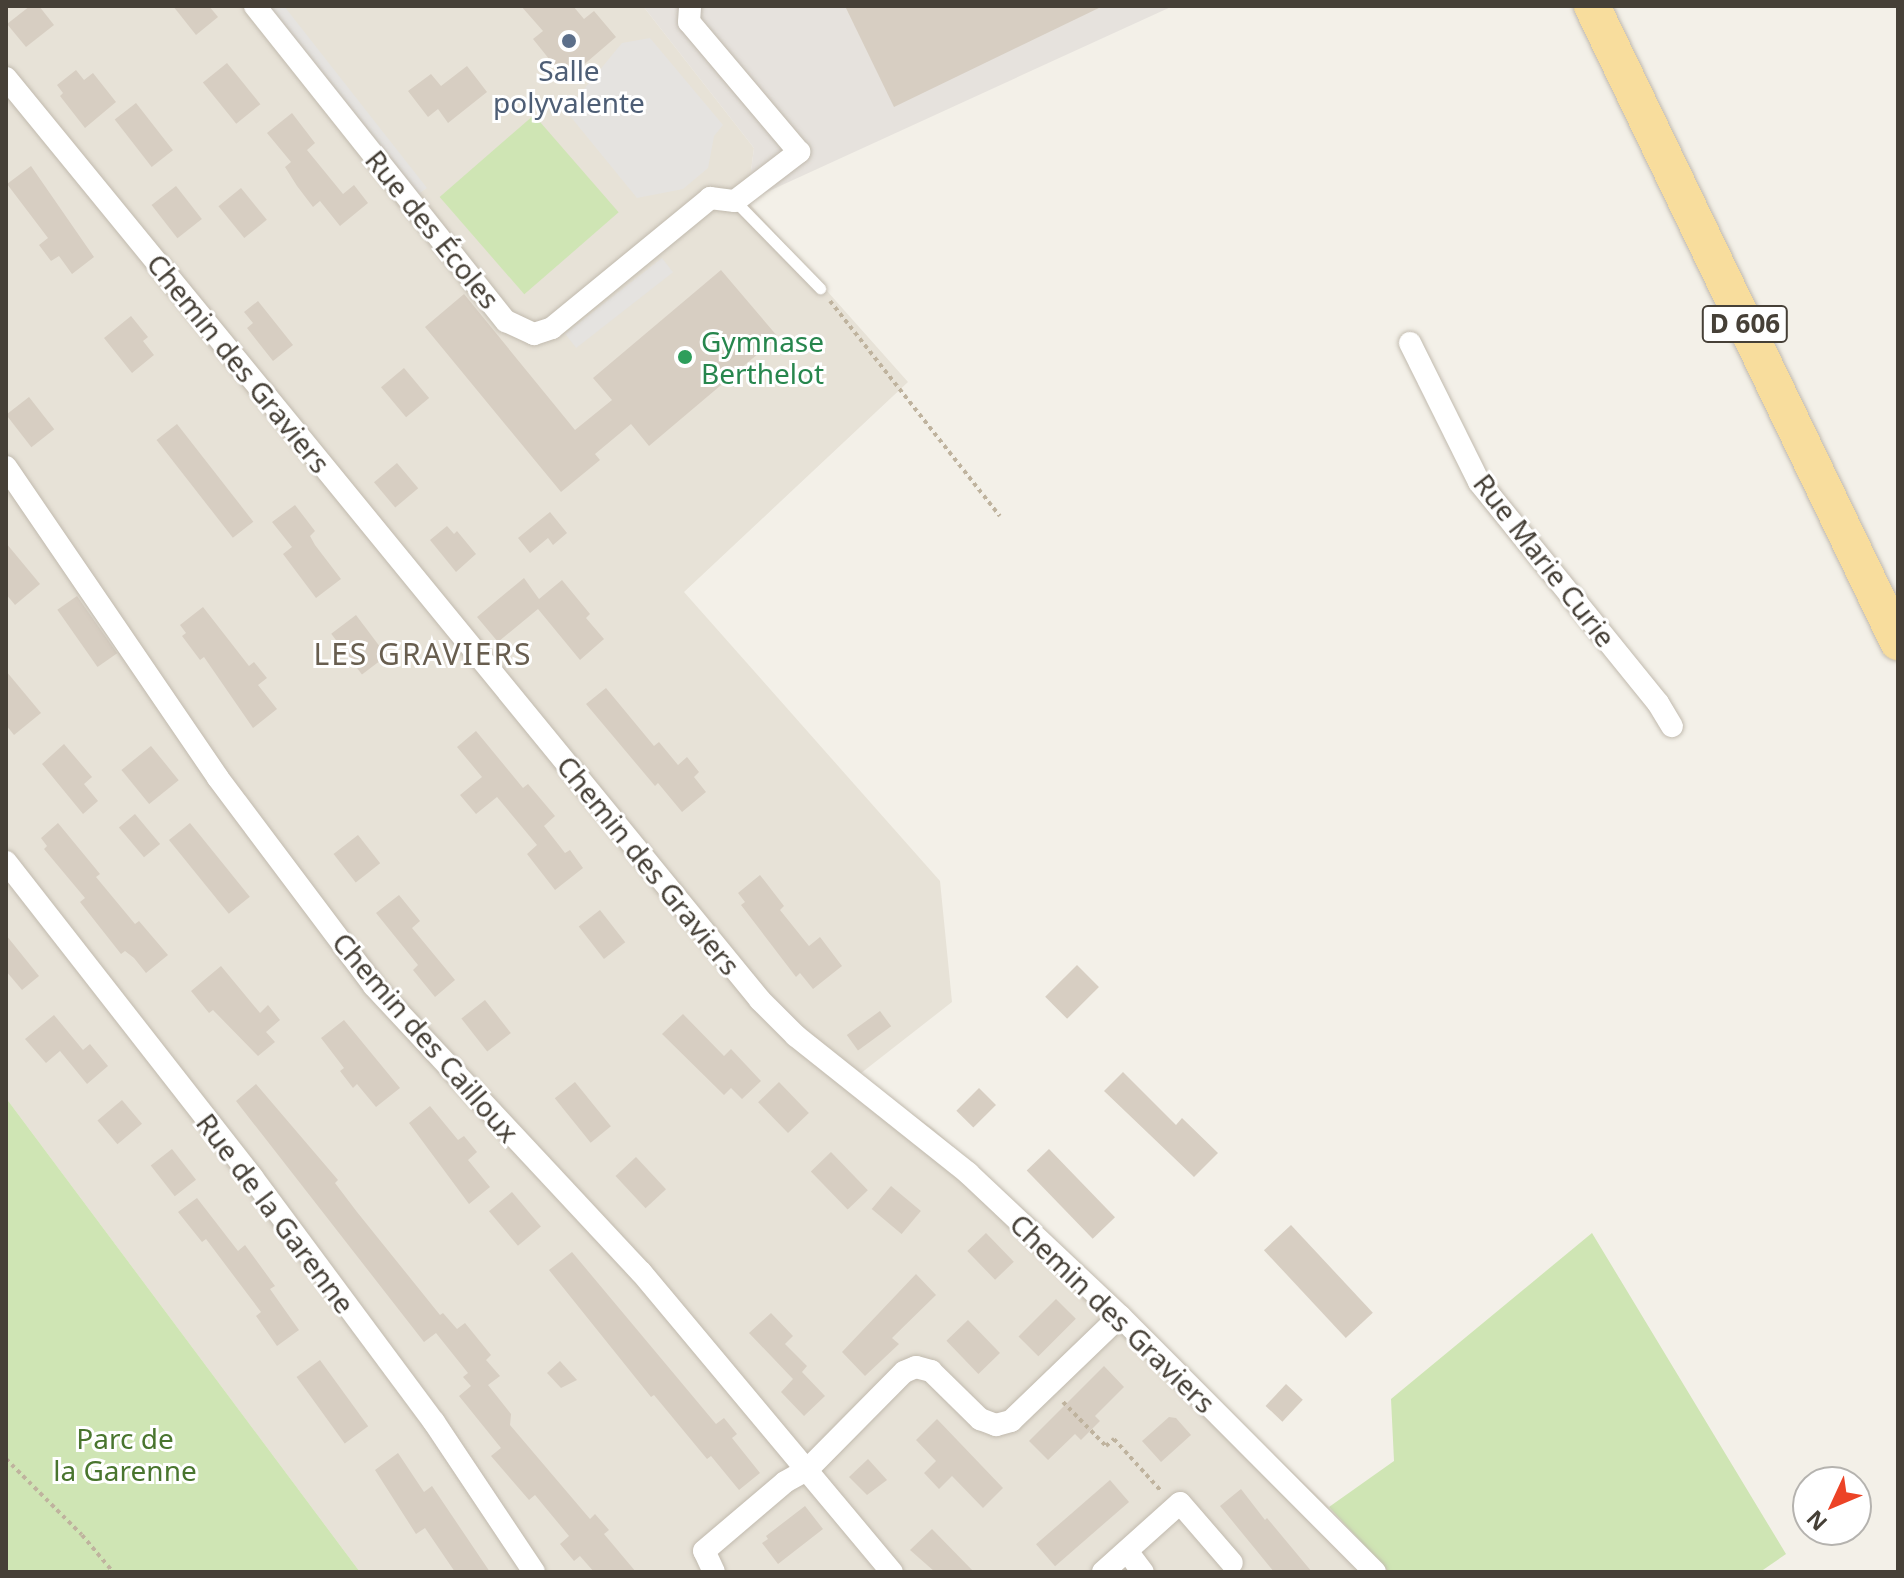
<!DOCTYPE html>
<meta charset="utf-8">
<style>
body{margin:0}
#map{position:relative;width:1904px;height:1578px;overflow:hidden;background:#f3f0e8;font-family:"Noto Sans",sans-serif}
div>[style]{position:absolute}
.residential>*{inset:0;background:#e7e2d7}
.industrial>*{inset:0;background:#e6e2dd}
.green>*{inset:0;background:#cfe5b4;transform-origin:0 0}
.parking>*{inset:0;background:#e5e3e0;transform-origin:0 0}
.building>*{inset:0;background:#d7cec2;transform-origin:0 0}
.path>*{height:4px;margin-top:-2px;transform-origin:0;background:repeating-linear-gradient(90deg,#bfb39e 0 4px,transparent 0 8px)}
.roads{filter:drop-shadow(0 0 2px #c1baae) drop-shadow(0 0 2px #c1baae)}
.lane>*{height:11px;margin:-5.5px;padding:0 5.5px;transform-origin:5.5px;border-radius:5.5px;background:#fff}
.street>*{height:22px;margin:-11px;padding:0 11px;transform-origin:11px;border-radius:11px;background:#fff}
.primary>*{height:36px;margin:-18px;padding:0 18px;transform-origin:18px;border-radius:18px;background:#f8dd9d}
.dots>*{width:22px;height:22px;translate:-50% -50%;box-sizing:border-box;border:4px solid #fff;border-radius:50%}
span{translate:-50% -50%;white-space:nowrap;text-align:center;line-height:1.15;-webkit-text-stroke:6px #fff;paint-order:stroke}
.shield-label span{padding:2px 6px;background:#fff;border:2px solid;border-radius:6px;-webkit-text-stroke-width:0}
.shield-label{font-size:26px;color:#464037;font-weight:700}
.service-label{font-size:28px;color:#4e5e75}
.street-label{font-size:28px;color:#464037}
.leisure-label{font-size:28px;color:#27864d}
.left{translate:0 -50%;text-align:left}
.park-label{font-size:28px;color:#49752e}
.neighbourhood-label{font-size:30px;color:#685e4f;letter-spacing:2px}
.frame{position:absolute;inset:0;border:8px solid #464037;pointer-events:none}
.north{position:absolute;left:1792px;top:1466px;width:80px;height:80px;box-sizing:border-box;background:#fff;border:2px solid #b5b3af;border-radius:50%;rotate:226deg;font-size:22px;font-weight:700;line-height:32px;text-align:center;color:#464037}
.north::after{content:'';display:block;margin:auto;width:28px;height:36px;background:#ec4326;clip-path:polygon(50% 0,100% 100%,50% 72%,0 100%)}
</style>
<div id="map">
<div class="residential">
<div style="clip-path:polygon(6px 6px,643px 6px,754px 148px,747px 201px,908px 382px,684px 592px,940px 881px,952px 1002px,856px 1077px,933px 1128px,1329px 1507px,1389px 1572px,360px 1572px,6px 1098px)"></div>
</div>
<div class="industrial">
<div style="clip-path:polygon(643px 6px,1173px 6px,747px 201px,754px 148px)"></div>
</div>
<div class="green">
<div style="left:534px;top:115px;width:129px;height:125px;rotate:49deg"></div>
<div style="clip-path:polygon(6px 1098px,360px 1572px,6px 1572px)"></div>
<div style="clip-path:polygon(1592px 1233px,1786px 1554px,1760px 1572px,1389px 1572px,1329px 1507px,1394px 1461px,1391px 1399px)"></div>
</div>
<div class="parking">
<div style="clip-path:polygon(255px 6px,284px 6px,427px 188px,410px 200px)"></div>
<div style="clip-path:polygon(650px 38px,723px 125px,714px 136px,708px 168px,683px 189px,637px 198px,566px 111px,622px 43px)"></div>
<div style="left:662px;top:258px;width:18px;height:123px;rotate:52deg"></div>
</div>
<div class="building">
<div style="clip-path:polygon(30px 6px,39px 6px,54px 25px,26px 47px,7px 24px)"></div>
<div style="clip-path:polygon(173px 6px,209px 6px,218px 17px,196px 35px)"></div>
<div style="clip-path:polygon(521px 6px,573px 6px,584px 19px,594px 11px,616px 37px,566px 80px,533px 39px,543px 31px)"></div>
<div style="clip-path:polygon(845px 6px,1103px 6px,894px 107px)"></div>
<div style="left:227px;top:63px;width:53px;height:31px;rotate:51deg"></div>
<div style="clip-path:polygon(467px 66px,487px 92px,448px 123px,438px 109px,428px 117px,408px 91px,431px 74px,441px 86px)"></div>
<div style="clip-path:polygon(76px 70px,84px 80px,93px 73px,116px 102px,85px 128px,60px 96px,63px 93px,57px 85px)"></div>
<div style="left:136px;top:103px;width:60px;height:27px;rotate:52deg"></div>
<div style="clip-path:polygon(292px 113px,315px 143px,307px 150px,343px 194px,354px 185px,368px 203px,340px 226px,320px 201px,313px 207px,297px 186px,285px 167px,291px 162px,267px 133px)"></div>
<div style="clip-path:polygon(31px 166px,94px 257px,72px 274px,59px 256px,51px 261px,39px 245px,48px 238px,7px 184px)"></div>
<div style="left:176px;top:186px;width:42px;height:31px;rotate:52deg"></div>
<div style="left:241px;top:188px;width:41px;height:29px;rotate:51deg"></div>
<div style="clip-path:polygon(721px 270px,778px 337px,649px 446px,631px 424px,595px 454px,600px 460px,561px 492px,425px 327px,464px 294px,575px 430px,612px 400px,593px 378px)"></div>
<div style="clip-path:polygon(258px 301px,293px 345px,273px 361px,247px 328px,253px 323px,244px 312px)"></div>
<div style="clip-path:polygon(131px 316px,148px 337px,143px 341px,154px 355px,132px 373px,104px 338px)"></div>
<div style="left:404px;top:368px;width:39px;height:30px;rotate:50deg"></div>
<div style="left:29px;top:397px;width:41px;height:29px;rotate:52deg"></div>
<div style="left:177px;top:424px;width:124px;height:26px;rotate:52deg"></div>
<div style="left:397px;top:463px;width:33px;height:30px;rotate:50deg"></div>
<div style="clip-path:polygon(295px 505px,315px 531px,310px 536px,315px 545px,341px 579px,316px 598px,283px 554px,292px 547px,272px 522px)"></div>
<div style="clip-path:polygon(550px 512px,567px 533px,553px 545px,548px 538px,530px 553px,518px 538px)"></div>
<div style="clip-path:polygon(447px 526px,454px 534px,457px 531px,476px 554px,456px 572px,430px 540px)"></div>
<div style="clip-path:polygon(6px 543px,40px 584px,15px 605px,6px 594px)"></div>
<div style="clip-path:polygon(524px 578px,539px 599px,562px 580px,590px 614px,586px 618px,604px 639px,580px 660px,538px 609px,498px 642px,477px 617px)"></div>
<div style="left:77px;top:596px;width:70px;height:24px;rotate:55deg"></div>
<div style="clip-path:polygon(203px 607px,249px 666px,254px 662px,267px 678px,258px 685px,277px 709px,253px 728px,204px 657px,200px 660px,182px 636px,186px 633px,180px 625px)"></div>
<div style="left:356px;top:615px;width:51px;height:31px;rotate:53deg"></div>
<div style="clip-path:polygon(6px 671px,41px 713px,14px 735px,6px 725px)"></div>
<div style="clip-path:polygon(606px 688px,654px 746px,659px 742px,678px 765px,687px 757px,699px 772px,694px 777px,706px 792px,682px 812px,658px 783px,655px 786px,586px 704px)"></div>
<div style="clip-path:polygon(476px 731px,523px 788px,528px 784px,555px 816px,544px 826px,565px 853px,570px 850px,583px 868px,555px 890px,527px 854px,537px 845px,497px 797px,476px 814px,460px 795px,482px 777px,457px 747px)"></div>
<div style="clip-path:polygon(64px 744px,92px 777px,84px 784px,98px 801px,83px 814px,42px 764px)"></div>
<div style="left:151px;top:746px;width:44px;height:38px;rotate:51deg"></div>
<div style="left:135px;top:814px;width:39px;height:21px;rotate:50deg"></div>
<div style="clip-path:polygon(58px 823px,100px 874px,96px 877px,135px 924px,139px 921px,168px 955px,146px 973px,134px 958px,125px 951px,121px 954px,80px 902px,85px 898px,44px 849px,47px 846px,41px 838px)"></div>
<div style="left:190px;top:823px;width:95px;height:27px;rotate:51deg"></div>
<div style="left:358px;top:835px;width:36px;height:31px;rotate:52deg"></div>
<div style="clip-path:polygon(760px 875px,784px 906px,780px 910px,809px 946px,820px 937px,842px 966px,813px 989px,800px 973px,796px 977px,741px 905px,745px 902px,738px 893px)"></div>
<div style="clip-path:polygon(399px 895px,420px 921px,412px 928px,455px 980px,435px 997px,413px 970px,418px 965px,376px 913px)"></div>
<div style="left:600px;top:910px;width:41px;height:27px;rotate:52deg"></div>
<div style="clip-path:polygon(6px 935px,39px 976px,22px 990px,6px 971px)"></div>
<div style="left:1077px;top:965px;width:31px;height:45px;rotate:45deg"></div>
<div style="clip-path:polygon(221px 966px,260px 1013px,268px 1005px,280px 1020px,266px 1032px,275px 1042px,258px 1056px,213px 1010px,209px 1013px,191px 991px)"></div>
<div style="left:485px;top:1000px;width:42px;height:30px;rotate:52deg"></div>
<div style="left:880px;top:1011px;width:19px;height:41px;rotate:54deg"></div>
<div style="clip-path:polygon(683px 1014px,724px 1056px,731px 1049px,761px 1081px,742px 1099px,731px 1088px,724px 1095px,662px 1034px)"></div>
<div style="clip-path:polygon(54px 1015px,83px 1050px,90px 1044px,108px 1066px,87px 1084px,60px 1051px,46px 1063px,25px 1039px)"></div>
<div style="clip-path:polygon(344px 1020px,400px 1088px,376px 1107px,357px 1084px,353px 1088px,340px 1071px,344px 1068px,321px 1038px)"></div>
<div style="clip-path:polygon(1123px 1072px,1176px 1125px,1182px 1118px,1218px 1153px,1194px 1177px,1104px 1091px)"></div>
<div style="left:575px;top:1082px;width:57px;height:26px;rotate:51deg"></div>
<div style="left:779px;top:1082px;width:43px;height:29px;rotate:46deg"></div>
<div style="clip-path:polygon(256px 1084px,338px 1180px,335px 1183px,357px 1212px,440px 1315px,443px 1313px,457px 1329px,465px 1323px,491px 1355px,486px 1360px,500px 1376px,488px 1385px,511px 1414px,510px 1425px,590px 1519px,595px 1514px,609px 1530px,604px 1534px,636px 1572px,594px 1572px,580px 1556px,574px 1561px,560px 1544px,569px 1536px,535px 1495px,529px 1500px,491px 1456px,501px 1448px,459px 1396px,471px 1386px,463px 1377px,468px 1373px,436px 1333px,424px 1342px,236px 1101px)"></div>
<div style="left:979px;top:1088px;width:24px;height:32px;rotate:45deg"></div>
<div style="left:122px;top:1100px;width:31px;height:32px;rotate:50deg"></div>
<div style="clip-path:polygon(430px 1106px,458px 1140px,464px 1136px,477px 1152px,468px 1160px,490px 1187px,469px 1204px,409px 1123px)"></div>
<div style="left:172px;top:1149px;width:39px;height:27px;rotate:52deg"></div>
<div style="left:1049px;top:1149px;width:95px;height:31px;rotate:46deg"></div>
<div style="left:831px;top:1152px;width:53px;height:28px;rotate:46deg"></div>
<div style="left:636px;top:1157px;width:44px;height:28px;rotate:47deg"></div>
<div style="left:891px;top:1186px;width:39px;height:30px;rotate:40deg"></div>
<div style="left:512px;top:1192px;width:45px;height:30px;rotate:50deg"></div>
<div style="clip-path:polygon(197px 1198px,238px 1251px,245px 1245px,275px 1286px,270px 1289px,299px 1330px,277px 1346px,256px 1316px,261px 1312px,206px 1239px,202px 1242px,178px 1212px)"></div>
<div style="left:1291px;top:1225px;width:120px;height:37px;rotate:47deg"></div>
<div style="left:986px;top:1233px;width:40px;height:26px;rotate:46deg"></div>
<div style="clip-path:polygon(572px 1252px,716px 1424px,724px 1418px,737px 1434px,732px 1438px,760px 1473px,739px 1490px,711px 1456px,707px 1459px,654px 1395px,651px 1397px,549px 1270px)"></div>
<div style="clip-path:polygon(916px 1274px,936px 1295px,892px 1338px,899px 1344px,865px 1376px,842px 1352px)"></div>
<div style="left:1056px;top:1299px;width:28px;height:53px;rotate:45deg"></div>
<div style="clip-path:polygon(771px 1313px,793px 1336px,785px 1344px,807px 1366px,802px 1372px,825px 1396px,804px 1416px,781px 1392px,793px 1379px,749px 1333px)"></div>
<div style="left:968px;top:1320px;width:46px;height:30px;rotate:46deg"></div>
<div style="left:320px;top:1360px;width:82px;height:29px;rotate:54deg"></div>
<div style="clip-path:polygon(560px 1361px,577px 1380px,561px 1388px,547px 1373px)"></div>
<div style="clip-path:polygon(1104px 1366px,1124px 1387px,1095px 1416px,1100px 1421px,1081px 1440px,1075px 1434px,1048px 1460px,1029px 1441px)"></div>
<div style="left:1286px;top:1384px;width:23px;height:30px;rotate:43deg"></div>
<div style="clip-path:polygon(1169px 1417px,1176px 1418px,1191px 1435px,1161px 1462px,1142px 1441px)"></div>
<div style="clip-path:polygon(937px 1419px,1003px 1488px,983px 1508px,952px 1476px,939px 1489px,924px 1473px,936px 1461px,916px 1440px)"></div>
<div style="clip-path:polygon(398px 1453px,424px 1492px,432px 1486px,490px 1572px,455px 1572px,425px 1528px,416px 1534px,375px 1470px)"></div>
<div style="clip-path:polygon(868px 1459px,887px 1480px,867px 1495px,849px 1477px)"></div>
<div style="left:1110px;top:1480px;width:29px;height:98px;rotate:49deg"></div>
<div style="clip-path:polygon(1241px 1489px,1265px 1520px,1267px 1518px,1312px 1572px,1274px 1572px,1220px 1506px)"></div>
<div style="clip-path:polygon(805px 1506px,823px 1529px,778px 1564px,762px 1543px,768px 1539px,766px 1536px)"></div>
<div style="clip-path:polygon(932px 1529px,974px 1572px,935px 1572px,910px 1550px)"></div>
</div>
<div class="path">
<div style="left:830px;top:301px;width:274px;rotate:51.7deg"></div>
<div style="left:1063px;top:1402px;width:62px;rotate:45.7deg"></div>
<div style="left:1106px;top:1446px;width:11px;rotate:-41deg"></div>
<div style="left:1114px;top:1439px;width:70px;rotate:47.9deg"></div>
<div style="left:6px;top:1459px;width:107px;rotate:45deg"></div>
<div style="left:82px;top:1535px;width:48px;rotate:50deg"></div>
</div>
<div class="roads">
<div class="lane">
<div style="left:735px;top:201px;width:122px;rotate:45.7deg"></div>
</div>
<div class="street">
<div style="left:255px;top:6px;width:403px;rotate:51.5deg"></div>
<div style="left:506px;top:321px;width:31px;rotate:25deg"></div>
<div style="left:534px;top:334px;width:19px;rotate:-18deg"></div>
<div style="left:552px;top:328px;width:205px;rotate:-39.4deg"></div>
<div style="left:710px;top:198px;width:25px;rotate:7deg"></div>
<div style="left:735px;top:201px;width:81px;rotate:-37.4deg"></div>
<div style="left:799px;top:152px;width:170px;rotate:-130.2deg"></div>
<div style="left:689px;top:22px;width:16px;rotate:-86deg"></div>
<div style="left:6px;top:78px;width:1191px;rotate:50.72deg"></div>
<div style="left:760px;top:1000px;width:51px;rotate:45deg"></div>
<div style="left:796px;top:1036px;width:220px;rotate:38.5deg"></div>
<div style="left:968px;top:1173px;width:209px;rotate:43.3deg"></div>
<div style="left:1120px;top:1316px;width:361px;rotate:45.1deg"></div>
<div style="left:1410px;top:343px;width:155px;rotate:63.6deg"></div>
<div style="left:1479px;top:482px;width:284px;rotate:51deg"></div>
<div style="left:1658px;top:703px;width:27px;rotate:59deg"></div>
<div style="left:6px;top:467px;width:376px;rotate:55.7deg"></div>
<div style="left:218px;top:778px;width:260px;rotate:53.1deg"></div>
<div style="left:374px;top:986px;width:391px;rotate:47deg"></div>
<div style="left:641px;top:1272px;width:391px;rotate:50.1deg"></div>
<div style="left:6px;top:862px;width:400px;rotate:52deg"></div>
<div style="left:252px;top:1177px;width:305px;rotate:53.4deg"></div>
<div style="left:434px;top:1422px;width:180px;rotate:56.3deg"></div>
<div style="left:1127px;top:1551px;width:26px;rotate:53deg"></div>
<div style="left:714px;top:1572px;width:23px;rotate:-115deg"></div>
<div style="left:704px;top:1551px;width:106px;rotate:-40.4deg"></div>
<div style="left:785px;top:1482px;width:26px;rotate:-29deg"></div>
<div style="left:808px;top:1469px;width:136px;rotate:-45.3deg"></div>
<div style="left:904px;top:1372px;width:13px;rotate:-23deg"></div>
<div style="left:916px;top:1367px;width:16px;rotate:15deg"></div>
<div style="left:931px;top:1371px;width:69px;rotate:44.4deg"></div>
<div style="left:980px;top:1419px;width:17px;rotate:21deg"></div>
<div style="left:996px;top:1425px;width:16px;rotate:-15deg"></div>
<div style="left:1011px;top:1421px;width:151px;rotate:-43.9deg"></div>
<div style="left:1103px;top:1572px;width:103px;rotate:-41.9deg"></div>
<div style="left:1180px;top:1503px;width:79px;rotate:49.1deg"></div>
</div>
<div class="primary">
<div style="left:1592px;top:6px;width:706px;rotate:64.31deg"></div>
</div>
</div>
<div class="dots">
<div style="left:569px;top:41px;background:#5c6f8a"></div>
<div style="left:685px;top:357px;background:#2e9e5b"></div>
</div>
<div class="shield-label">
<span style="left:1745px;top:324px">D 606</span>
</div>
<div class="service-label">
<span style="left:569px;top:86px">Salle<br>polyvalente</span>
</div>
<div class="street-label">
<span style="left:433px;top:229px;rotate:51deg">Rue des Écoles</span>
<span style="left:239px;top:363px;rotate:51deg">Chemin des Graviers</span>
<span style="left:1545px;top:560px;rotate:52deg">Rue Marie Curie</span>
<span style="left:649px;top:865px;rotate:51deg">Chemin des Graviers</span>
<span style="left:426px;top:1037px;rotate:49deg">Chemin des Cailloux</span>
<span style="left:276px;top:1213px;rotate:53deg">Rue de la Garenne</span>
<span style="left:1113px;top:1313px;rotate:44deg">Chemin des Graviers</span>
</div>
<div class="leisure-label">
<span class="left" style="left:701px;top:357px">Gymnase<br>Berthelot</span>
</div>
<div class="park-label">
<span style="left:125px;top:1454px">Parc de<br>la Garenne</span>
</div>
<div class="neighbourhood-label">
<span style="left:423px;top:654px">LES GRAVIERS</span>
</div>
<div class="frame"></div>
<div class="north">N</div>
</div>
